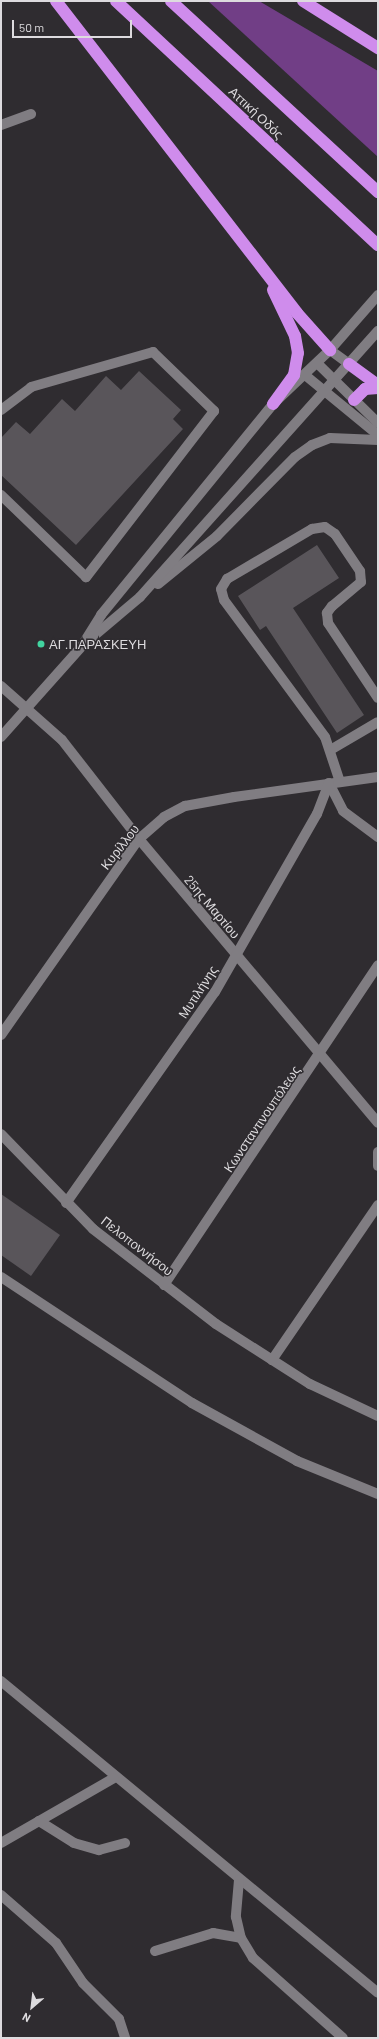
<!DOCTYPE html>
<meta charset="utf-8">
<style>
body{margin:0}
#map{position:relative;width:379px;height:2039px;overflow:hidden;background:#2f2c30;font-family:Barlow,sans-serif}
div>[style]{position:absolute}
.forest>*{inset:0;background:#713e86}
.building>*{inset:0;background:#59555a}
.minor>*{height:10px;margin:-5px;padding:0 5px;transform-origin:5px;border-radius:5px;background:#807d82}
.highway>*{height:12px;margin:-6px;padding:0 6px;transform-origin:6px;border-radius:6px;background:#cf8cec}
.dots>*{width:11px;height:11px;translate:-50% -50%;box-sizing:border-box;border:2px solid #2f2c30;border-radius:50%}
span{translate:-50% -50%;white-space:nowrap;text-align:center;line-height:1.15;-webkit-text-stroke:3px #2f2c30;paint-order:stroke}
.street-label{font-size:13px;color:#dddbde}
.poi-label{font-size:13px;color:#dddbde}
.left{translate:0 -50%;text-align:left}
.frame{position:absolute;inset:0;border:2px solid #dddbde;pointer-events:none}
.north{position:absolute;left:12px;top:1987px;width:40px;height:40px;-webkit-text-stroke:3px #2f2c30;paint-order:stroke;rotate:208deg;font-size:11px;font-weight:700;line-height:16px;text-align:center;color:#dddbde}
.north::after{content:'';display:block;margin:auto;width:14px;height:18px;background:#dddbde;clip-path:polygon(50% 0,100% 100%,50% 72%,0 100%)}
.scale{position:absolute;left:12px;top:20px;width:120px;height:18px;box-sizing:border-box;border:2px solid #dddbde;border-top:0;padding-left:5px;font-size:12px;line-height:14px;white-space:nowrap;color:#dddbde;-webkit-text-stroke:3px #2f2c30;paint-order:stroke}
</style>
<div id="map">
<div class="forest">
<div style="clip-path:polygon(208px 1px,259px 1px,378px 71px,378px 157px)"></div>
</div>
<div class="building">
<div style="clip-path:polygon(139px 371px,181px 410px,173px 419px,183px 429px,76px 545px,1px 475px,1px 438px,16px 422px,30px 434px,62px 399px,75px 411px,106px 376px,121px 390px)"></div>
<div style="clip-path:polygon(317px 545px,339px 578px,293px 608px,364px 715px,337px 733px,266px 626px,260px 630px,238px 596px)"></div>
<div style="clip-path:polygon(1px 1194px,60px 1235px,31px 1276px,1px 1255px)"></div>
</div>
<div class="minor">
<div style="left:1px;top:125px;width:32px;rotate:-20deg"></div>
<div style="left:330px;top:350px;width:24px;rotate:36deg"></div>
<div style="left:317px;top:363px;width:86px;rotate:44.5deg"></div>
<div style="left:305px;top:375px;width:94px;rotate:39.4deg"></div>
<div style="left:1px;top:410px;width:38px;rotate:-37deg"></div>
<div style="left:31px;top:387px;width:127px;rotate:-16deg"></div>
<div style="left:153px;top:352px;width:85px;rotate:44deg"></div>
<div style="left:214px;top:411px;width:210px;rotate:127.6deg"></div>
<div style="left:86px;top:577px;width:118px;rotate:-136deg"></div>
<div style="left:158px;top:584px;width:76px;rotate:-39.1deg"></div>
<div style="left:217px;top:536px;width:111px;rotate:-45.4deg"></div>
<div style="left:295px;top:457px;width:21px;rotate:-35deg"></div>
<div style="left:312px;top:445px;width:19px;rotate:-21deg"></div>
<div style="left:330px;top:438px;width:48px;rotate:2.4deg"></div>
<div style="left:85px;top:641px;width:31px;rotate:-58deg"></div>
<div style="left:101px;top:615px;width:272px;rotate:-50.8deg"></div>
<div style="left:273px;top:404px;width:79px;rotate:-43.5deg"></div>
<div style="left:330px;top:350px;width:73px;rotate:-48.9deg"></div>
<div style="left:1px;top:686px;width:81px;rotate:41.5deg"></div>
<div style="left:62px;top:740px;width:125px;rotate:52.1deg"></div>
<div style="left:139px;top:839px;width:371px;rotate:49.9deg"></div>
<div style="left:1px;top:737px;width:122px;rotate:-48.3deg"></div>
<div style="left:82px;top:646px;width:76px;rotate:-40.2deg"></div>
<div style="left:140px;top:597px;width:357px;rotate:-48.2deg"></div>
<div style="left:332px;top:749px;width:53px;rotate:-30.4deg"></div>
<div style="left:340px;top:782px;width:47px;rotate:-108.4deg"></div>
<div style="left:325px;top:737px;width:170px;rotate:-126.4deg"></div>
<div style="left:224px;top:600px;width:11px;rotate:-105deg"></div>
<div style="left:221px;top:589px;width:12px;rotate:-59deg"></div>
<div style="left:227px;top:579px;width:99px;rotate:-30.5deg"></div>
<div style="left:312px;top:529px;width:13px;rotate:-9deg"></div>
<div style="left:325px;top:527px;width:12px;rotate:35deg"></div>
<div style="left:335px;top:534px;width:45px;rotate:56deg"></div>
<div style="left:360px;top:571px;width:11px;rotate:85deg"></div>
<div style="left:361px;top:582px;width:38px;rotate:140deg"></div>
<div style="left:332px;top:606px;width:9px;rotate:126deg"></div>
<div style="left:327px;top:613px;width:10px;rotate:84deg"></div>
<div style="left:328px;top:623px;width:90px;rotate:56.3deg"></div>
<div style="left:329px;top:783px;width:31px;rotate:63deg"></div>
<div style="left:343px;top:811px;width:44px;rotate:36.6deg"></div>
<div style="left:1px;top:1035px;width:240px;rotate:-54.9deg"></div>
<div style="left:139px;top:839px;width:33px;rotate:-41deg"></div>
<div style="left:164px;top:817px;width:24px;rotate:-28deg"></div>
<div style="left:185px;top:806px;width:50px;rotate:-10.4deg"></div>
<div style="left:234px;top:797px;width:145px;rotate:-7.9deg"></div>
<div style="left:1px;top:1134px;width:132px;rotate:45.9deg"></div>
<div style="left:93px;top:1229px;width:155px;rotate:37.7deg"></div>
<div style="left:216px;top:1324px;width:112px;rotate:32.6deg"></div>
<div style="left:310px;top:1384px;width:75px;rotate:25.2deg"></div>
<div style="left:378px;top:1152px;width:14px;rotate:90deg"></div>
<div style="left:66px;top:1203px;width:258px;rotate:-54.8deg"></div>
<div style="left:215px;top:992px;width:205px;rotate:-60.2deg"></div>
<div style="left:317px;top:814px;width:33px;rotate:-69deg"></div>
<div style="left:1px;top:1277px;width:229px;rotate:33.4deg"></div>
<div style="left:192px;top:1403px;width:120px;rotate:28.9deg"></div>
<div style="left:297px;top:1461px;width:87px;rotate:22.2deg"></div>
<div style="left:164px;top:1285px;width:385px;rotate:-56.2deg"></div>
<div style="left:272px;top:1360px;width:188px;rotate:-55.6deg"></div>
<div style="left:1px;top:1681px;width:489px;rotate:39.6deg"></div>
<div style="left:39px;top:1821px;width:41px;rotate:32.2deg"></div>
<div style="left:74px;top:1843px;width:26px;rotate:16deg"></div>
<div style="left:99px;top:1850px;width:27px;rotate:-15deg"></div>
<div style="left:1px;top:1843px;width:130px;rotate:-29.9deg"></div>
<div style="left:239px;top:1880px;width:37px;rotate:95deg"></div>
<div style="left:236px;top:1917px;width:22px;rotate:77deg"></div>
<div style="left:241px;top:1938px;width:23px;rotate:59deg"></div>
<div style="left:253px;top:1958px;width:120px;rotate:41.6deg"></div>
<div style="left:1px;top:1895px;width:73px;rotate:41.1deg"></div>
<div style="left:56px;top:1943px;width:48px;rotate:56deg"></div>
<div style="left:83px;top:1983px;width:51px;rotate:45deg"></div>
<div style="left:119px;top:2019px;width:20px;rotate:72deg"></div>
<div style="left:155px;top:1951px;width:61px;rotate:-17.2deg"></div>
<div style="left:213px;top:1933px;width:28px;rotate:10deg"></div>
</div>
<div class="highway">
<div style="left:56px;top:1px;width:394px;rotate:52.3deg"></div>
<div style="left:297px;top:313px;width:50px;rotate:48.3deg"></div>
<div style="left:116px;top:1px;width:358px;rotate:43deg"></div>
<div style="left:171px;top:1px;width:282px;rotate:42.7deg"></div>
<div style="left:303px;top:1px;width:89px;rotate:32.1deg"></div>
<div style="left:349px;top:364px;width:36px;rotate:36deg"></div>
<div style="left:354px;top:400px;width:16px;rotate:-45deg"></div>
<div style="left:365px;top:389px;width:13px;rotate:-4deg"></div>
<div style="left:273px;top:404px;width:36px;rotate:-54deg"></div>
<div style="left:294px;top:375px;width:22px;rotate:-80deg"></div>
<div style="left:298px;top:353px;width:17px;rotate:-100deg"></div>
<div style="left:295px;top:336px;width:51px;rotate:-115.6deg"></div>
</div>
<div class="dots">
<div style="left:41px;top:644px;background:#42d4a0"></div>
</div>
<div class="street-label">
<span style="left:256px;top:113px;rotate:43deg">Αττική Οδός</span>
<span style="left:120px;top:847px;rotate:-52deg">Κυρίλλου</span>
<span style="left:212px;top:907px;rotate:50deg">25ης Μαρτίου</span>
<span style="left:198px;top:992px;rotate:-57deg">Μυτιλήνης</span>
<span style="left:262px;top:1119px;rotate:-56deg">Κωνσταντινουπόλεως</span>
<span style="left:137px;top:1246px;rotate:38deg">Πελοποννήσου</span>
</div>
<div class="poi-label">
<span class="left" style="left:49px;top:644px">ΑΓ.ΠΑΡΑΣΚΕΥΗ</span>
</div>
<div class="frame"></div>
<div class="north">N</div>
<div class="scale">50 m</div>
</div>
